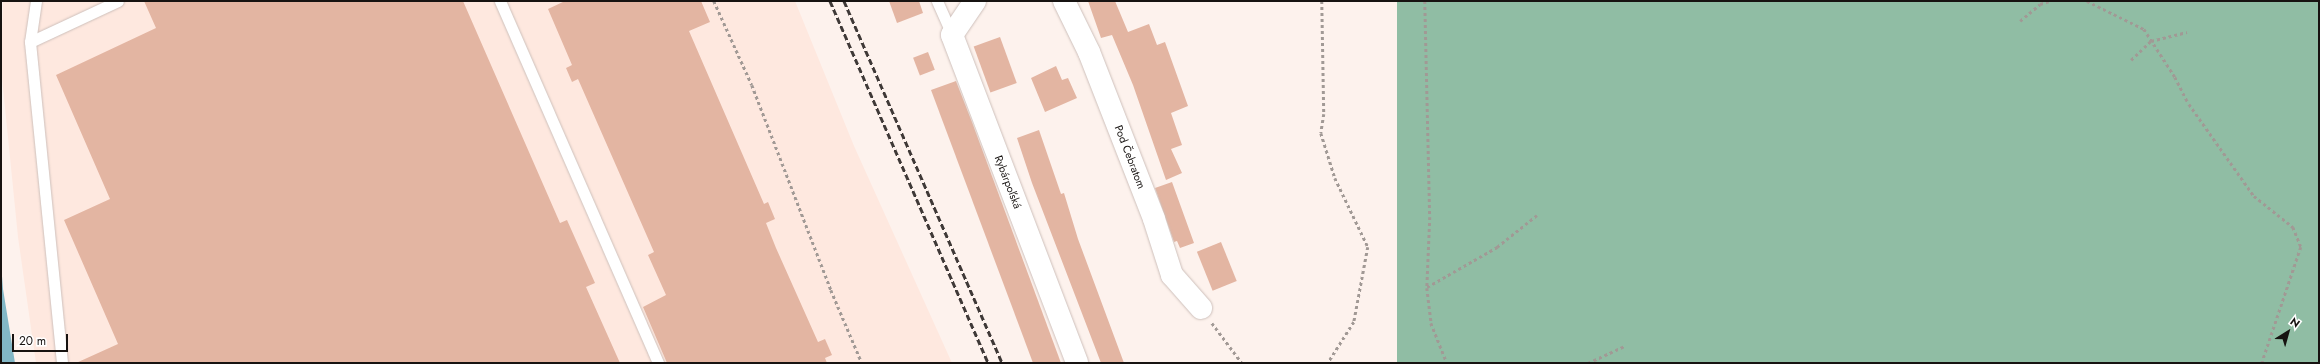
<!DOCTYPE html>
<meta charset="utf-8">
<style>
body{margin:0}
#map{position:relative;width:2320px;height:364px;overflow:hidden;background:#fdf2ed;font-family:Jost,sans-serif}
div>[style]{position:absolute}
.built>*{inset:0;background:#fee8df}
.forest>*{inset:0;background:#90bda4;transform-origin:0 0}
.water>*{inset:0;background:#82b7c6}
.building>*{inset:0;background:#e3b5a2;transform-origin:0 0}
.path>*{height:2.5px;margin-top:-1.25px;transform-origin:0;background:repeating-linear-gradient(90deg,#a19995 0 3px,transparent 0 6px)}
.roads{filter:drop-shadow(0 0 1px #cec0bb) drop-shadow(0 0 1px #cec0bb)}
.service>*{height:11px;margin:-5.5px;padding:0 5.5px;transform-origin:5.5px;border-radius:5.5px;background:#fff}
.minor>*{height:22px;margin:-11px;padding:0 11px;transform-origin:11px;border-radius:11px;background:#fff}
.tertiary>*{height:22px;margin:-11px;padding:0 11px;transform-origin:11px;border-radius:11px;background:#fff}
.rail>*{height:3px;margin-top:-1.5px;transform-origin:0;background:repeating-linear-gradient(90deg,#3f3937 0 6px,transparent 0 9px)}
span{translate:-50% -50%;white-space:nowrap;text-align:center;line-height:1.15;-webkit-text-stroke:3.5px #fff;paint-order:stroke}
.street-label{font-size:11px;color:#171311}
.frame{position:absolute;inset:0;border:2px solid #171311;pointer-events:none}
.north{position:absolute;left:2268px;top:312px;width:40px;height:40px;-webkit-text-stroke:3px #fff;paint-order:stroke;rotate:37deg;font-size:11px;font-weight:700;line-height:16px;text-align:center;color:#171311}
.north::after{content:'';display:block;margin:auto;width:14px;height:18px;background:#171311;clip-path:polygon(50% 0,100% 100%,50% 72%,0 100%)}
.scale{position:absolute;left:12px;top:334px;width:56px;height:18px;box-sizing:border-box;border:2px solid #171311;border-top:0;padding-left:5px;font-size:12px;line-height:14px;white-space:nowrap;color:#171311;-webkit-text-stroke:3px #fff;paint-order:stroke}
</style>
<div id="map">
<div class="built">
<div style="clip-path:polygon(3px 1px,795px 1px,854px 146px,952px 363px,36px 363px,18px 237px,1px 68px)"></div>
</div>
<div class="forest">
<div style="left:1397px;top:1px;width:922px;height:376px"></div>
</div>
<div class="water">
<div style="clip-path:polygon(1px 263px,3px 289px,15px 363px,1px 363px)"></div>
</div>
<div class="building">
<div style="clip-path:polygon(144px 1px,463px 1px,560px 223px,567px 220px,595px 283px,586px 287px,620px 363px,76px 363px,118px 344px,64px 220px,110px 199px,56px 75px,156px 28px)"></div>
<div style="clip-path:polygon(565px 1px,701px 1px,710px 22px,689px 31px,764px 204px,768px 202px,775px 219px,766px 223px,776px 248px,818px 342px,825px 339px,832px 355px,825px 358px,827px 363px,667px 363px,643px 307px,666px 295px,648px 255px,654px 252px,578px 79px,572px 82px,566px 68px,572px 65px,548px 9px)"></div>
<div style="clip-path:polygon(889px 1px,919px 1px,923px 13px,897px 23px)"></div>
<div style="clip-path:polygon(1088px 1px,1115px 1px,1128px 32px,1149px 24px,1157px 45px,1165px 42px,1188px 106px,1171px 113px,1182px 145px,1171px 149px,1182px 173px,1166px 180px,1133px 85px,1112px 35px,1101px 38px)"></div>
<div style="left:1000px;top:37px;width:49px;height:28px;rotate:70deg"></div>
<div style="left:928px;top:52px;width:19px;height:16px;rotate:69deg"></div>
<div style="clip-path:polygon(1056px 66px,1062px 80px,1068px 78px,1077px 98px,1045px 112px,1031px 78px)"></div>
<div style="clip-path:polygon(956px 81px,972px 122px,1061px 363px,1033px 363px,931px 90px)"></div>
<div style="clip-path:polygon(1039px 130px,1061px 194px,1064px 193px,1078px 239px,1124px 363px,1101px 363px,1032px 183px,1017px 138px)"></div>
<div style="clip-path:polygon(1172px 182px,1194px 243px,1180px 248px,1177px 241px,1174px 242px,1155px 188px)"></div>
<div style="left:1221px;top:242px;width:42px;height:26px;rotate:68deg"></div>
</div>
<div class="path">
<div style="left:714px;top:1px;width:92px;rotate:65.7deg"></div>
<div style="left:752px;top:85px;width:220px;rotate:68.9deg"></div>
<div style="left:831px;top:290px;width:79px;rotate:67deg"></div>
<div style="left:1322px;top:1px;width:113px;rotate:89deg"></div>
<div style="left:1324px;top:114px;width:19px;rotate:99deg"></div>
<div style="left:1321px;top:133px;width:47px;rotate:72.7deg"></div>
<div style="left:1335px;top:178px;width:76px;rotate:64.4deg"></div>
<div style="left:1368px;top:247px;width:76px;rotate:100.6deg"></div>
<div style="left:1354px;top:322px;width:49px;rotate:122.4deg"></div>
<div style="left:1425px;top:1px;width:216px;rotate:88.7deg"></div>
<div style="left:1430px;top:217px;width:71px;rotate:92.4deg"></div>
<div style="left:1427px;top:288px;width:35px;rotate:83deg"></div>
<div style="left:1431px;top:323px;width:43px;rotate:68.2deg"></div>
<div style="left:2087px;top:1px;width:64px;rotate:26.2deg"></div>
<div style="left:2144px;top:29px;width:57px;rotate:57.1deg"></div>
<div style="left:2175px;top:77px;width:30px;rotate:63deg"></div>
<div style="left:2189px;top:104px;width:113px;rotate:54.8deg"></div>
<div style="left:2254px;top:196px;width:50px;rotate:38.5deg"></div>
<div style="left:2293px;top:227px;width:22px;rotate:68deg"></div>
<div style="left:2301px;top:247px;width:122px;rotate:108.6deg"></div>
<div style="left:2020px;top:21px;width:26px;rotate:-40deg"></div>
<div style="left:2040px;top:4px;width:9px;rotate:-18deg"></div>
<div style="left:2131px;top:60px;width:28px;rotate:-44deg"></div>
<div style="left:2151px;top:41px;width:37px;rotate:-14deg"></div>
<div style="left:1427px;top:287px;width:81px;rotate:-29.7deg"></div>
<div style="left:1497px;top:247px;width:51px;rotate:-38.7deg"></div>
<div style="left:1212px;top:323px;width:50px;rotate:53.1deg"></div>
<div style="left:1588px;top:363px;width:40px;rotate:-25deg"></div>
</div>
<div class="roads">
<div class="service">
<div style="left:36px;top:1px;width:41px;rotate:98.3deg"></div>
<div style="left:30px;top:42px;width:97px;rotate:-25deg"></div>
<div style="left:500px;top:1px;width:395px;rotate:66.4deg"></div>
<div style="left:937px;top:1px;width:37px;rotate:66deg"></div>
<div style="left:30px;top:42px;width:323px;rotate:84.3deg"></div>
</div>
<div class="minor">
<div style="left:1064px;top:1px;width:57px;rotate:63.9deg"></div>
<div style="left:1089px;top:52px;width:179px;rotate:68.7deg"></div>
<div style="left:1154px;top:219px;width:59px;rotate:72.2deg"></div>
<div style="left:1172px;top:275px;width:44px;rotate:48.7deg"></div>
</div>
<div class="tertiary">
<div style="left:975px;top:1px;width:41px;rotate:124.1deg"></div>
<div style="left:952px;top:35px;width:351px;rotate:69.1deg"></div>
</div>
</div>
<div class="rail">
<div style="left:830px;top:1px;width:395px;rotate:66.4deg"></div>
<div style="left:844px;top:1px;width:395px;rotate:66.4deg"></div>
</div>
<div class="street-label">
<span style="left:1130px;top:157px;rotate:69deg">Pod Čebratom</span>
<span style="left:1008px;top:182px;rotate:69deg">Rybárpoľská</span>
</div>
<div class="frame"></div>
<div class="north">N</div>
<div class="scale">20 m</div>
</div>
